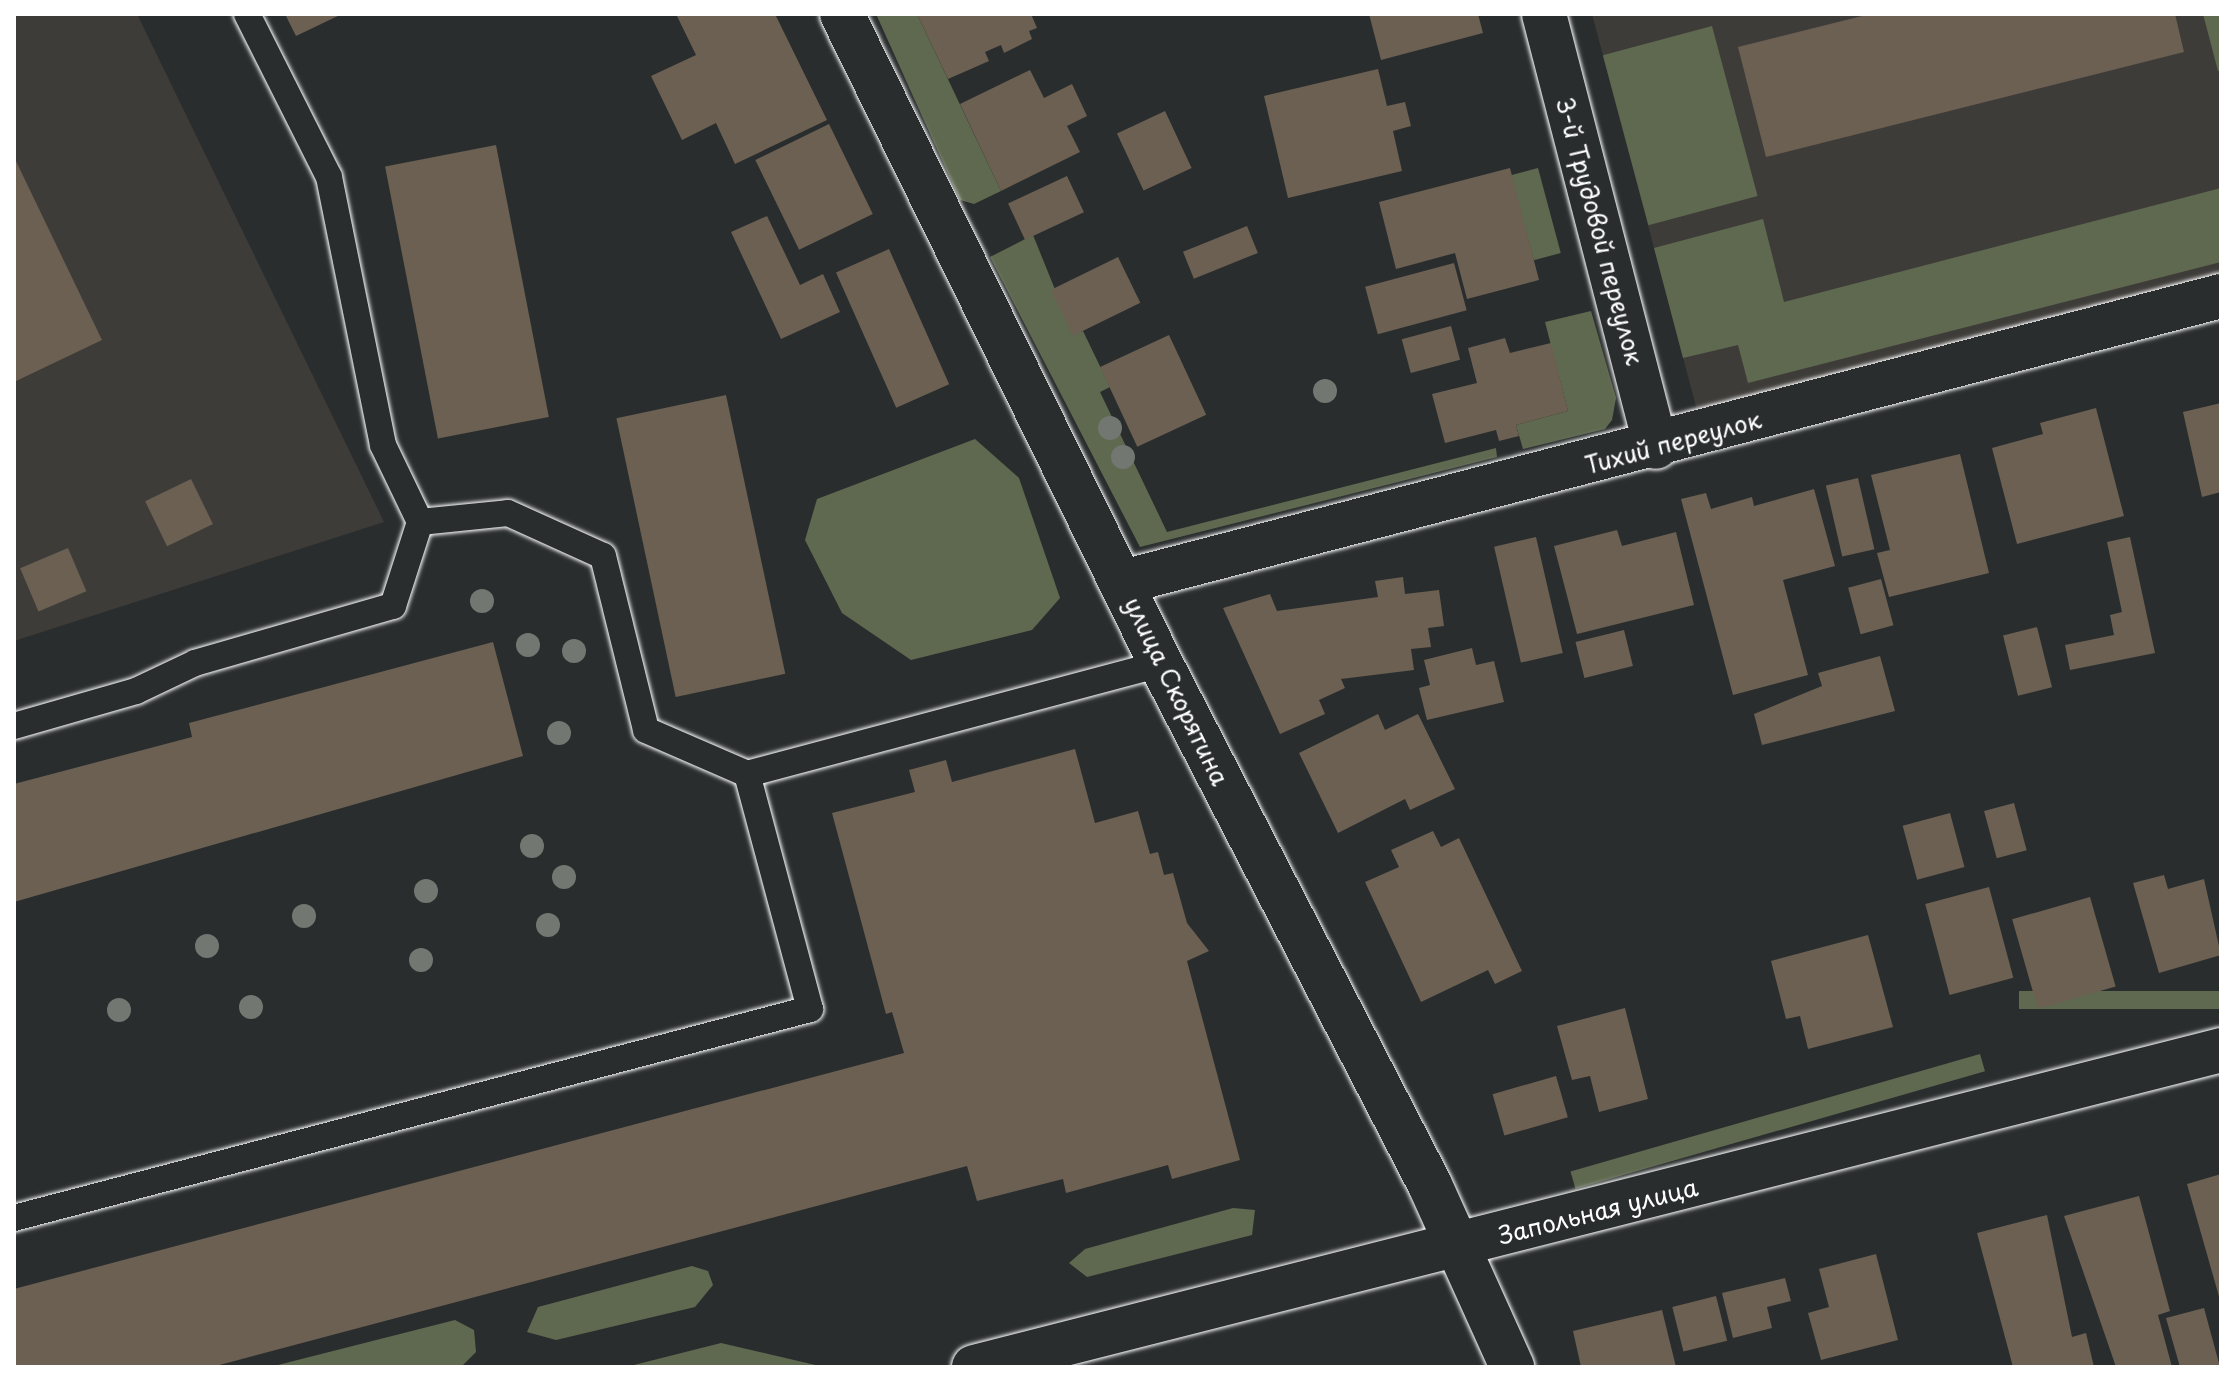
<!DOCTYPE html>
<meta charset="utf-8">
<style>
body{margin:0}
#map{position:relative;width:2235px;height:1381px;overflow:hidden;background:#2a2d2e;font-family:"Playpen Sans",sans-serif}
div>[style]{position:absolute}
.built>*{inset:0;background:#3e3c39}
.green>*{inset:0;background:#5f6950;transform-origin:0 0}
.building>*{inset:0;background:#6b6052;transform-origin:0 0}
.roads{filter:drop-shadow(0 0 2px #fff) drop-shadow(0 0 2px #fff)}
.service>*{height:26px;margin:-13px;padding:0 13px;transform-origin:13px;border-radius:13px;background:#2a2d2e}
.minor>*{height:44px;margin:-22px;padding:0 22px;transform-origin:22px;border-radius:22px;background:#2a2d2e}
.secondary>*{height:44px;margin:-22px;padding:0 22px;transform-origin:22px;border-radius:22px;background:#2a2d2e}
.trees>*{width:24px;height:24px;margin:-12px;border-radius:50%;background:#737771}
span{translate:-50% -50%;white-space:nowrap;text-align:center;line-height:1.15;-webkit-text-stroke:6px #2a2d2e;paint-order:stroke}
.street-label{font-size:24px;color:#fff}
.frame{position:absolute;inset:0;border:16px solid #fff;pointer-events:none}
</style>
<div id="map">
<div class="built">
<div style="clip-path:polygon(14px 14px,137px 14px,384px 522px,14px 641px)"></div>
<div style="clip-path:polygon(1592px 14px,2221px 14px,2221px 275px,1697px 410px)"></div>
</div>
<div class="green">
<div style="clip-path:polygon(876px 14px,917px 14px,1001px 191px,974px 204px,960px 200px)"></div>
<div style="clip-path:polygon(2203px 14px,2221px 14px,2221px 71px,2218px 71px)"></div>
<div style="left:1712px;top:26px;width:176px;height:113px;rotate:75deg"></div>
<div style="left:1538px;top:168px;width:88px;height:28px;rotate:75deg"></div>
<div style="clip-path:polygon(2221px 188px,2221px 262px,1748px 383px,1738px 345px,1683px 358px,1654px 248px,1763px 219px,1784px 302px)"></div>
<div style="clip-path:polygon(1033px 235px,1073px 334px,1083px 331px,1110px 387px,1100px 392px,1167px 532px,1496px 448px,1497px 457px,1140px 547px,990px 257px)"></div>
<div style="clip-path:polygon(1591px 311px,1616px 398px,1612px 420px,1605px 429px,1523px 449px,1516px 425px,1568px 411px,1545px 322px)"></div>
<div style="clip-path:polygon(975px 439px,1019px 478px,1060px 598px,1032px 630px,911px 660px,842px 613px,805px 540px,817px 499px)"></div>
<div style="left:2221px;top:991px;width:18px;height:202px;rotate:90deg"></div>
<div style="left:1980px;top:1054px;width:18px;height:426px;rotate:74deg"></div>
<div style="clip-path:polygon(1233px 1208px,1255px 1210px,1252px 1235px,1087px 1277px,1069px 1263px,1085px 1249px)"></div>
<div style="clip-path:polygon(692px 1266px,708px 1271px,713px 1285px,695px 1307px,556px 1340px,527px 1332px,538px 1307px)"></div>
<div style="clip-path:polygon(455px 1320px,474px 1330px,476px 1352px,461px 1367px,270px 1367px)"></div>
<div style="clip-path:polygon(721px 1343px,824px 1367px,626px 1367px)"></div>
</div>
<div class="building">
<div style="clip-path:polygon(285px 14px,342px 14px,296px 36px)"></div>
<div style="clip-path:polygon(676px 14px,775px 14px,827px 120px,735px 164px,716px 123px,682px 140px,651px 76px,696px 55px)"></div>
<div style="clip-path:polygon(917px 14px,1031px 14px,1037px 28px,1029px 31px,1032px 39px,1004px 53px,1001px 45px,985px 52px,989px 61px,948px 79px)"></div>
<div style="clip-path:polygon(1369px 14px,1478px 14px,1483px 33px,1381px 60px)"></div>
<div style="clip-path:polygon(1870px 14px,2175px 14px,2184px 52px,1766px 157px,1738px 47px)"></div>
<div style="clip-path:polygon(1378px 69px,1387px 106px,1405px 102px,1411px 126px,1393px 131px,1402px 171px,1288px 198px,1264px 96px)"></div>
<div style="clip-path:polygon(1030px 70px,1044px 98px,1072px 84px,1087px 116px,1067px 126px,1080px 152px,1001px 191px,960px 104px)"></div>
<div style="left:1165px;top:111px;width:63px;height:53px;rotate:65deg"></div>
<div style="left:829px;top:124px;width:100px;height:82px;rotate:64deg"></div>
<div style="left:496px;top:145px;width:277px;height:113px;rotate:79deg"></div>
<div style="clip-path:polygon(14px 157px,102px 340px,14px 382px)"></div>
<div style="clip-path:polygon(1510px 168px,1539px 280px,1467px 299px,1455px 253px,1396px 269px,1379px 202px)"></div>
<div style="left:1067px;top:176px;width:40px;height:65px;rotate:65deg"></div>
<div style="clip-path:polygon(767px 216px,800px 285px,823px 274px,840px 312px,781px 339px,731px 232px)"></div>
<div style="left:1247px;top:226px;width:29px;height:69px;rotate:68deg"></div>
<div style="left:889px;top:249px;width:148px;height:58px;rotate:66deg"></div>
<div style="left:1118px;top:257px;width:51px;height:75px;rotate:64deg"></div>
<div style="left:1454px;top:263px;width:49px;height:92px;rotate:75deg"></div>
<div style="left:1451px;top:326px;width:35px;height:51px;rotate:75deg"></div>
<div style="left:1169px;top:335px;width:88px;height:76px;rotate:65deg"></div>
<div style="clip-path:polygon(1505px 338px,1510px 353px,1551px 343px,1568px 411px,1516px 425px,1519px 436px,1499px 441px,1496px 430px,1445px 443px,1432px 394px,1477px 383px,1468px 348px)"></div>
<div style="left:726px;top:395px;width:285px;height:112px;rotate:78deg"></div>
<div style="clip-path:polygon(2221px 403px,2221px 492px,2202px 497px,2183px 412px)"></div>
<div style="clip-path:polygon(2096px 408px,2124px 516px,2017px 544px,1992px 448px,2043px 434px,2040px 423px)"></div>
<div style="clip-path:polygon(1960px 454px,1989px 573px,1889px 597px,1877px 553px,1890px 550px,1871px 475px)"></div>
<div style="left:1858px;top:478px;width:73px;height:33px;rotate:77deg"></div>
<div style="left:191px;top:479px;width:50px;height:51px;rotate:64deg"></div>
<div style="clip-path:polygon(1814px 489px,1835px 566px,1783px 580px,1808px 675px,1733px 695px,1681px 499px,1706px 493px,1711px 509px,1752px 497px,1754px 506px)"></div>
<div style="clip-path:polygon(1617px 530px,1622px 546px,1676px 532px,1694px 605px,1577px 634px,1554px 546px)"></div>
<div style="left:1536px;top:537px;width:119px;height:43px;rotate:77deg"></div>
<div style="clip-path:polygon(2130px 537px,2155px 653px,2070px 670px,2065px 645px,2114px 635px,2110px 615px,2122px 612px,2107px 542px)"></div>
<div style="left:68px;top:548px;width:47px;height:52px;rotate:67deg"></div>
<div style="clip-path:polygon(1403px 577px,1405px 594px,1439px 590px,1444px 626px,1428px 628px,1431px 647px,1411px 649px,1414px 670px,1341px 679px,1345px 688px,1319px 700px,1325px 714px,1280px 734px,1223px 608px,1270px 594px,1277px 611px,1378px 597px,1375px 581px)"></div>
<div style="left:1881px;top:579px;width:48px;height:34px;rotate:75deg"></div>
<div style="left:2037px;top:627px;width:62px;height:35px;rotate:76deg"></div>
<div style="left:1624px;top:630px;width:37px;height:50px;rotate:76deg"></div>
<div style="clip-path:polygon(493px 642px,523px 756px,14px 902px,14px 784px,192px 737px,189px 723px)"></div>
<div style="clip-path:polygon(1472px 648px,1476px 665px,1494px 661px,1504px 702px,1427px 720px,1419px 688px,1430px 685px,1424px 660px)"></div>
<div style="clip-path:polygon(1880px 656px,1895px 711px,1762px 745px,1754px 714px,1822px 686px,1818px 673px)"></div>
<div style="clip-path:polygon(1378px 714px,1385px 730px,1418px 714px,1455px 789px,1410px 810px,1405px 799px,1338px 833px,1299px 753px)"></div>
<div style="clip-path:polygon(1075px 749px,1095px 823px,1138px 811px,1150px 854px,1158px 852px,1164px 875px,1173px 873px,1187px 923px,1209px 951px,1187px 961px,1240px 1160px,1172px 1179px,1168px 1165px,1066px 1193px,1063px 1179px,977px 1201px,967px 1166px,212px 1367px,14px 1367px,14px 1289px,904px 1053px,892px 1012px,886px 1014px,832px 813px,915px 792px,909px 770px,946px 760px,952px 782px)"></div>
<div style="left:2014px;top:803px;width:49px;height:31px;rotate:75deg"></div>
<div style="left:1950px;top:813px;width:56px;height:49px;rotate:75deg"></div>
<div style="clip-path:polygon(1433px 831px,1441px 847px,1459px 838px,1522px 971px,1495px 984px,1488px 970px,1421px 1002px,1365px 882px,1399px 867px,1391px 850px)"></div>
<div style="clip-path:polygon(2164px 875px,2168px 889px,2204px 879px,2221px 955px,2159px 973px,2133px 883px)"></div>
<div style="left:1989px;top:887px;width:94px;height:66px;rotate:75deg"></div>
<div style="left:2090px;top:897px;width:93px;height:81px;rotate:74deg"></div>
<div style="clip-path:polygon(1868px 935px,1893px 1027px,1808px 1049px,1800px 1016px,1786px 1019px,1771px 961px)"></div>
<div style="clip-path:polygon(1625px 1008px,1648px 1099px,1599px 1112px,1590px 1076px,1572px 1080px,1557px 1026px)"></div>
<div style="left:1556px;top:1076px;width:43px;height:66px;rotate:74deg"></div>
<div style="clip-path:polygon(2221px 1174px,2221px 1300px,2220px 1300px,2187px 1184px)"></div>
<div style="clip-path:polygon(2139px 1196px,2170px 1311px,2158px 1315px,2172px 1367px,2116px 1367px,2064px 1216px)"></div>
<div style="clip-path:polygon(2047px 1215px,2072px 1337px,2086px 1333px,2094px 1367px,2013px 1367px,1977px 1233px)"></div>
<div style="clip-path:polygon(1876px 1254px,1898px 1340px,1821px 1360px,1808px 1313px,1829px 1307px,1819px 1269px)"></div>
<div style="clip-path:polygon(1785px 1278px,1791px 1301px,1767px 1307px,1772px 1328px,1733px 1338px,1722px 1293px)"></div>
<div style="left:1716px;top:1296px;width:46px;height:45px;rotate:76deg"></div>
<div style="clip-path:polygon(2204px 1308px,2220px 1367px,2180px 1367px,2166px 1318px)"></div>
<div style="clip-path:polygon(1662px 1310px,1676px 1367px,1581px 1367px,1573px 1331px)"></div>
</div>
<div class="roads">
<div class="service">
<div style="left:247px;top:14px;width:182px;rotate:63.3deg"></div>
<div style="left:329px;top:177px;width:273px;rotate:78.6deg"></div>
<div style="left:383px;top:445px;width:85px;rotate:64.3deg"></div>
<div style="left:14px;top:726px;width:127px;rotate:-16deg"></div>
<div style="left:136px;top:691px;width:65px;rotate:-25.4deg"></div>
<div style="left:195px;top:663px;width:206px;rotate:-16.1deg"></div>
<div style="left:393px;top:606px;width:88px;rotate:-72.2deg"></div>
<div style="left:420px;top:522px;width:88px;rotate:-5.8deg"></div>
<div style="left:508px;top:513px;width:104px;rotate:24.4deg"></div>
<div style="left:603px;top:556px;width:179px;rotate:76.1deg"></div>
<div style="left:646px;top:730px;width:110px;rotate:23.5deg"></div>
<div style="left:14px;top:1218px;width:823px;rotate:-14.71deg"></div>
<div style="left:810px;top:1009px;width:243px;rotate:-105deg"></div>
<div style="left:747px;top:774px;width:428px;rotate:-14.9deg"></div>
</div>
<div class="minor">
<div style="left:842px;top:14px;width:724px;rotate:63.86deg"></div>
<div style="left:1161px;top:664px;width:586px;rotate:62.69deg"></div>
<div style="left:1430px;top:1185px;width:200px;rotate:65.7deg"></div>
<div style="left:1544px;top:14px;width:447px;rotate:75.5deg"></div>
<div style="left:1123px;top:582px;width:1135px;rotate:-14.6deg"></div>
</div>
<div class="secondary">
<div style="left:974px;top:1367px;width:1287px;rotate:-14.26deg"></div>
</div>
</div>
<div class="trees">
<div style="left:1325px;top:391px"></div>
<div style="left:1110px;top:428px"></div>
<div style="left:1123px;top:457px"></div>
<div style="left:482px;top:601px"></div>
<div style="left:528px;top:645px"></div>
<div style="left:574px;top:651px"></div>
<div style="left:559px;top:733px"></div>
<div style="left:532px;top:846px"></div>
<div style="left:564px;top:877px"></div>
<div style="left:426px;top:891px"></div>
<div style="left:304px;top:916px"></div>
<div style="left:548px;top:925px"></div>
<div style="left:207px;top:946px"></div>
<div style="left:421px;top:960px"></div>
<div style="left:251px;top:1007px"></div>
<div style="left:119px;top:1010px"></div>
</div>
<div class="street-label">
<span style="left:1600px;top:231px;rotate:75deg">3-й Трудовой переулок</span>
<span style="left:1673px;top:442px;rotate:-15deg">Тихий переулок</span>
<span style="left:1177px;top:691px;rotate:64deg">улица Скорятина</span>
<span style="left:1598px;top:1211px;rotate:-14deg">Запольная улица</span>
</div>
<div class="frame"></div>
</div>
